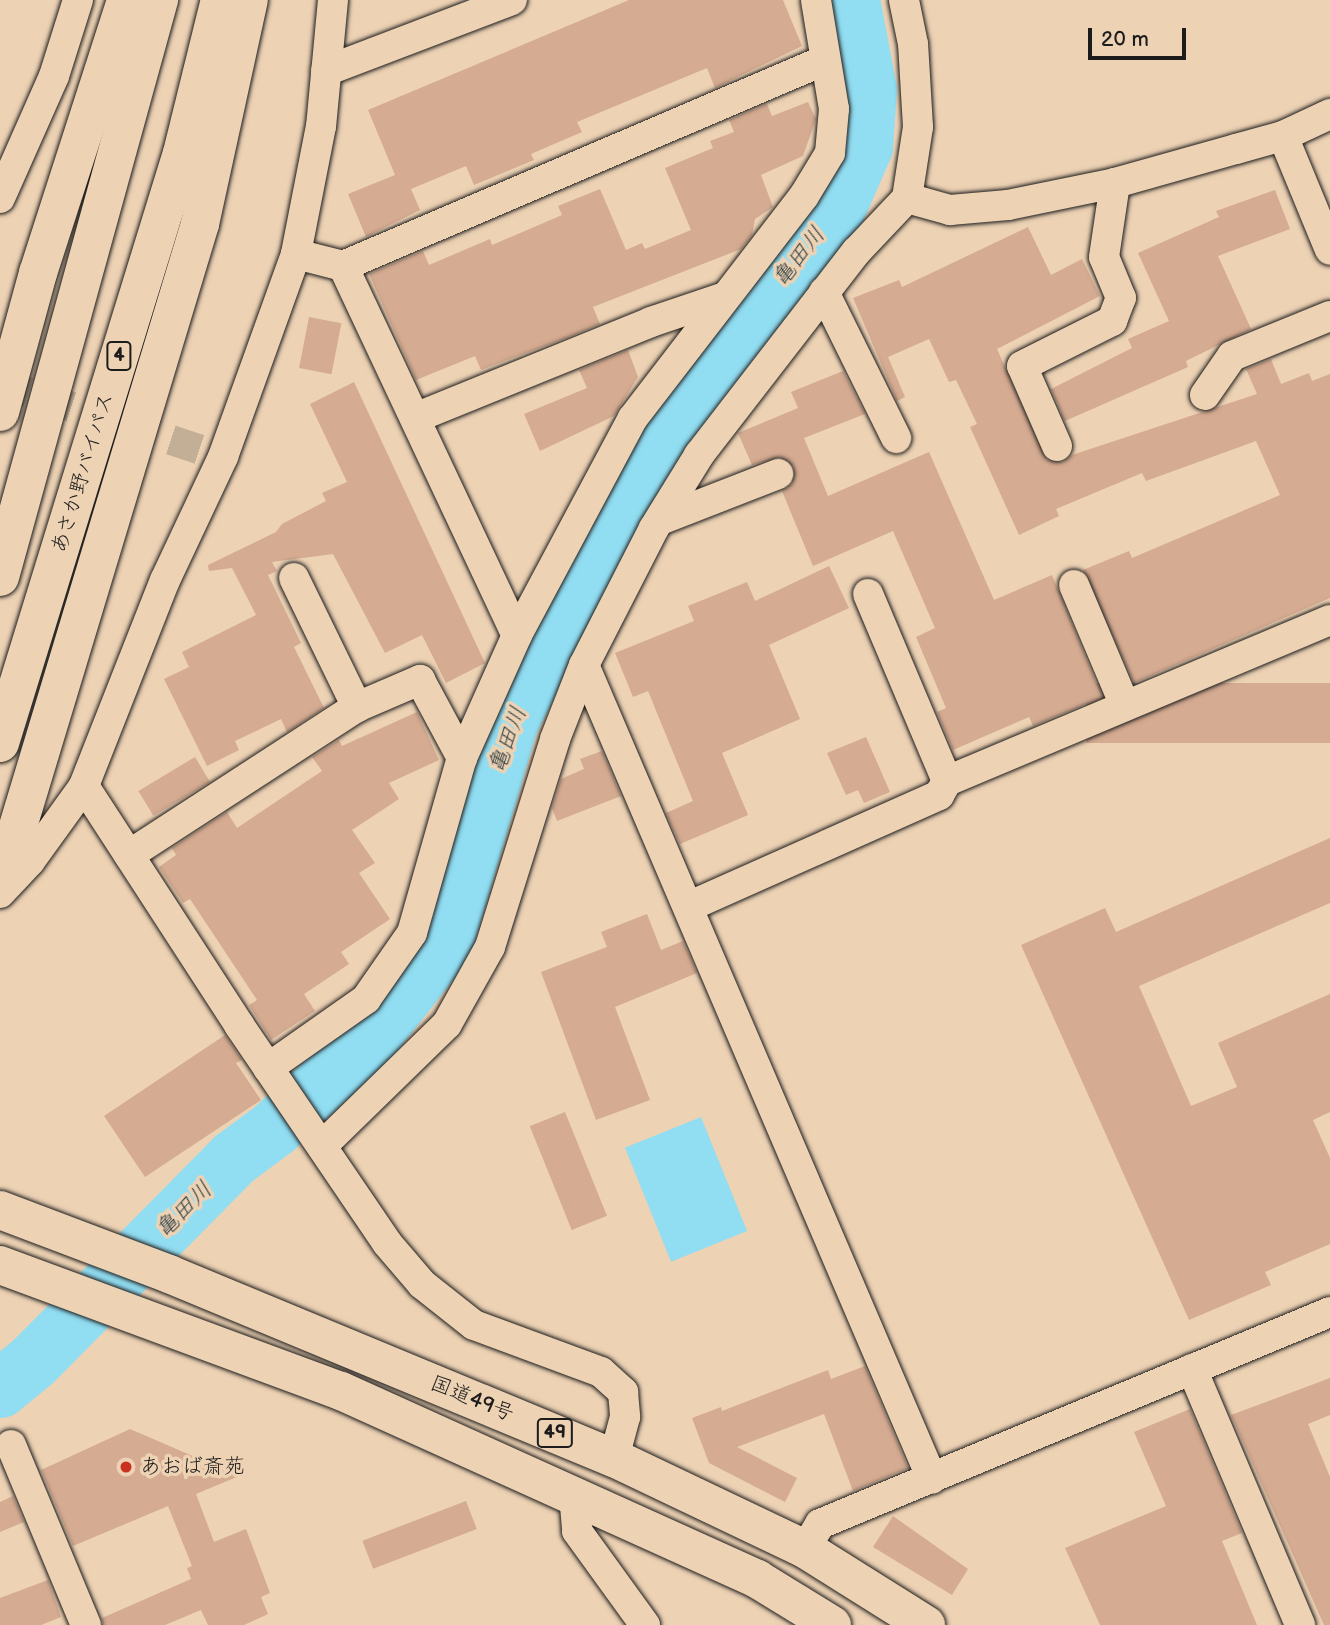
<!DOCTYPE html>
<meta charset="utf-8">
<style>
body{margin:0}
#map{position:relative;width:1330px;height:1625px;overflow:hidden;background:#edd2b4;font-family:"Balsamiq Sans","Klee One",sans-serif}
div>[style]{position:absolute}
.water>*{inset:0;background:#91ddf2;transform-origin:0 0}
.river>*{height:58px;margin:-29px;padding:0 29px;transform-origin:29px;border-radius:29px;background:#91ddf2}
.building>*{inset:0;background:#d5ab91;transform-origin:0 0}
.street-tunnel>*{height:30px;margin-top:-15px;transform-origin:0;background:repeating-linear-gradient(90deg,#c3ae96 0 30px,transparent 0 45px)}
.roads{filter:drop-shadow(0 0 2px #1c1c1c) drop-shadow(0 0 2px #1c1c1c)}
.street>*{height:30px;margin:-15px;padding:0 15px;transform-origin:15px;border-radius:15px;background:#edd2b4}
.highway>*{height:38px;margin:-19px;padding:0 19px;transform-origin:19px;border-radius:19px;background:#edd2b4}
.dots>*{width:19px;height:19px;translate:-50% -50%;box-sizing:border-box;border:4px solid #edd2b4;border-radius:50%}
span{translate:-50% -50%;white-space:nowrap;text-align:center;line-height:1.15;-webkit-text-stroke:7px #edd2b4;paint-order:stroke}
.shield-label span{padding:2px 5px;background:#edd2b4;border:2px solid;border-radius:5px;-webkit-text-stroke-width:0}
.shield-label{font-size:19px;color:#1c1c1c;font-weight:700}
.street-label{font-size:21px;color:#1c1c1c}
.poi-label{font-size:21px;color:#1c1c1c}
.left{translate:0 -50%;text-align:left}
.water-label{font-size:23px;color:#334347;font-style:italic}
.scale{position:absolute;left:1088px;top:28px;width:98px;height:32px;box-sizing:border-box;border:4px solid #1c1c1c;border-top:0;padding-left:9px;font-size:21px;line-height:24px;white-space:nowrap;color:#1c1c1c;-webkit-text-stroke:5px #edd2b4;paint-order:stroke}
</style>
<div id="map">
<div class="water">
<div style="left:701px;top:1117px;width:123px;height:82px;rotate:68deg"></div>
</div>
<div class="river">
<div style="left:0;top:1389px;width:44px;rotate:-39.5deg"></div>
<div style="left:34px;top:1361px;width:286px;rotate:-45.3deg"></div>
<div style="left:235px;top:1158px;width:49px;rotate:-36.6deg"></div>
<div style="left:274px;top:1129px;width:132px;rotate:-43.2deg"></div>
<div style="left:370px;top:1039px;width:120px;rotate:-51.8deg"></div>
<div style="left:444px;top:945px;width:230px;rotate:-73.6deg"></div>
<div style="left:509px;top:724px;width:211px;rotate:-63.2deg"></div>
<div style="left:604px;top:536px;width:85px;rotate:-61deg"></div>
<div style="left:645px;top:462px;width:103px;rotate:-55.7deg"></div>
<div style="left:703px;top:377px;width:215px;rotate:-51.4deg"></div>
<div style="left:837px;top:209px;width:68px;rotate:-66.5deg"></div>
<div style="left:864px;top:147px;width:57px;rotate:-86deg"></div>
<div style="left:868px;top:90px;width:92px;rotate:-100.7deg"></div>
</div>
<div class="building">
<div style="clip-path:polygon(629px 0,783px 0,802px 46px,715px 88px,707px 68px,577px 122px,582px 132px,531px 154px,534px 160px,474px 185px,466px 166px,411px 189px,420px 210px,366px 237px,348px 194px,395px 175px,368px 110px)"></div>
<div style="clip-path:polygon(808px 102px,816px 119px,803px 156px,761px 175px,773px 207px,755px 219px,752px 235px,741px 249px,593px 307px,600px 324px,566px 338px,481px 370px,475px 356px,416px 380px,369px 274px,423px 251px,429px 265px,490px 239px,492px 245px,562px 215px,558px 206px,600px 189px,626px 250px,642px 243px,645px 249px,691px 230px,665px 168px,713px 148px,710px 141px,734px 132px,729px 120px,767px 104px,772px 116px)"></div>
<div style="clip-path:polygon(1275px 190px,1290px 229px,1218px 256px,1251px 329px,1186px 361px,1188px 367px,1065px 421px,1051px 389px,1132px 348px,1128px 339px,1169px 321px,1138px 253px,1219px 217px,1216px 211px)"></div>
<div style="clip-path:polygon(1028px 227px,1051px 275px,1082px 259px,1100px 296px,997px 349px,1047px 460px,1063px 462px,1072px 455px,1257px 394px,1246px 369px,1271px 359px,1281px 384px,1309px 373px,1312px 381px,1330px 374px,1330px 598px,1134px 683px,1083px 570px,1129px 551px,1132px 558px,1280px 495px,1256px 441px,1146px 481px,1142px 473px,1056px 509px,1059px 516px,1019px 535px,970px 427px,977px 424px,956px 380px,949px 382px,929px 339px,888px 357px,905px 397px,897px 401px,853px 298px,899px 280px,902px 287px)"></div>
<div style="left:309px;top:317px;width:33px;height:52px;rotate:11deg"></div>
<div style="clip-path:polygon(628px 350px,638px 377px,614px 416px,540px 451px,524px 414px,587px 388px,579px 370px)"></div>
<div style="clip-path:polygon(843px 371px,865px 414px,804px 438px,828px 496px,929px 452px,994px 600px,1052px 575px,1102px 697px,1033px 726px,1029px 717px,953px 750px,937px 712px,946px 708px,916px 637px,935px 628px,893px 531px,813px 566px,782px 491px,792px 484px,794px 467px,780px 457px,752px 465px,738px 433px,798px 408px,791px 392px)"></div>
<div style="clip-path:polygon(354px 382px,485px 663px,446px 683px,422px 635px,385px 653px,333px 554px,272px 562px,277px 571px,268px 575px,301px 643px,294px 647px,324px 708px,287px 732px,281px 719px,235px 741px,239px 750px,207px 766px,164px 679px,189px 667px,182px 652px,256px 615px,232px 568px,209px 571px,208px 565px,276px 532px,282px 524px,326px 501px,322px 493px,347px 482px,310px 404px)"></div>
<div style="clip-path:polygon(829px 566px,849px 608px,769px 645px,800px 719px,722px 753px,748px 815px,680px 844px,666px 813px,693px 801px,648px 691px,633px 697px,615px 653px,694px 621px,688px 606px,747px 582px,755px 601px)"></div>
<div style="left:1330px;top:683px;width:60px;height:244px;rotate:90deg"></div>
<div style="clip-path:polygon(417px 712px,439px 760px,389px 783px,399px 799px,352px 830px,375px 863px,359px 873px,390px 919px,341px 952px,349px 964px,304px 994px,315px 1011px,271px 1040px,249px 1005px,257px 1000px,190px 899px,183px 903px,159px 867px,176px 855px,172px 848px,227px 812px,237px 828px,322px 771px,312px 757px,339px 740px,342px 746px)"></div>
<div style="clip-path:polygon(866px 737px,890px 792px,864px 803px,858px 790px,846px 795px,827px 753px)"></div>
<div style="clip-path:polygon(602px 751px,621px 796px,557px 821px,552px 808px,561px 779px,584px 769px,580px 759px)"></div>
<div style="left:195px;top:757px;width:29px;height:66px;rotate:59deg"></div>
<div style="clip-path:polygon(1330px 838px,1330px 903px,1139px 986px,1191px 1106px,1237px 1087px,1218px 1043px,1330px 994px,1330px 1112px,1313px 1120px,1330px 1158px,1330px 1244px,1265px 1272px,1271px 1285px,1189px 1320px,1021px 945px,1105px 908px,1116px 932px)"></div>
<div style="clip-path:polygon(647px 914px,661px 950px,683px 941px,697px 973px,615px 1007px,650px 1100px,596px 1120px,541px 972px,607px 947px,601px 932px)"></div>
<div style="clip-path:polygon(225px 1035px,242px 1060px,236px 1063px,261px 1100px,145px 1177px,104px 1116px)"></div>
<div style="left:565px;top:1112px;width:112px;height:38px;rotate:68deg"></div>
<div style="clip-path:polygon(865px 1366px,908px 1468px,853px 1491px,824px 1414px,737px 1447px,797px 1478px,785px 1502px,709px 1463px,692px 1418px,721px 1407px,722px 1411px,828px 1370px,831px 1379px)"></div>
<div style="clip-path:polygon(1330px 1378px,1330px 1415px,1308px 1424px,1330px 1477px,1330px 1625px,1324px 1625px,1231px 1415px)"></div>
<div style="clip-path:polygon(1190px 1409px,1242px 1533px,1222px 1541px,1257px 1625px,1100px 1625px,1065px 1548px,1166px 1506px,1134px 1432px)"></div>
<div style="clip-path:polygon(130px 1429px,239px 1476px,196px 1494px,214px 1542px,246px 1529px,270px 1593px,261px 1597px,268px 1614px,244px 1625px,208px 1625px,201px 1610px,165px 1625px,103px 1625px,102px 1618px,191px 1579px,187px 1568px,192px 1566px,168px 1506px,73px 1546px,41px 1470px)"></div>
<div style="clip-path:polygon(13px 1496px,24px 1522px,0 1532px,0 1502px)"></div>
<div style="left:466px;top:1501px;width:30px;height:111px;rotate:69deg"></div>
<div style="clip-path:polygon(893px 1516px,968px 1569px,952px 1595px,873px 1547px)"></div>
<div style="clip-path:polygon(48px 1580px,61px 1617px,41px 1625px,0 1625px,0 1598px)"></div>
</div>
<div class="street-tunnel">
<div style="left:0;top:383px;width:235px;rotate:18.4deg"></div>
</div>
<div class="roads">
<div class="street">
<div style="left:333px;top:0;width:127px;rotate:95.4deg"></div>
<div style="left:321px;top:126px;width:130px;rotate:101.1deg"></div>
<div style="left:296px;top:254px;width:216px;rotate:109.8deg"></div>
<div style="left:223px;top:457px;width:136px;rotate:115.2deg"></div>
<div style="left:165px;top:580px;width:221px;rotate:111.5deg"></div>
<div style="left:84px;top:786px;width:285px;rotate:57deg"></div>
<div style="left:239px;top:1025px;width:263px;rotate:55.8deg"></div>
<div style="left:387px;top:1243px;width:54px;rotate:49.5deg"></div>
<div style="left:422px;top:1284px;width:66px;rotate:38.3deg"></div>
<div style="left:474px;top:1325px;width:135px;rotate:20.3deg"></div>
<div style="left:601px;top:1372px;width:30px;rotate:42deg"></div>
<div style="left:623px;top:1392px;width:25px;rotate:85deg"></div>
<div style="left:625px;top:1417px;width:42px;rotate:105deg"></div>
<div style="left:326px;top:71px;width:199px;rotate:-20.9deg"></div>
<div style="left:1283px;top:136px;width:123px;rotate:67.6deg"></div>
<div style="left:0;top:198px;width:133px;rotate:-66.1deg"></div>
<div style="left:54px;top:76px;width:80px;rotate:-72.5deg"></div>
<div style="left:907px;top:198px;width:45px;rotate:15.6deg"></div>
<div style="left:950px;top:210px;width:58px;rotate:-4.9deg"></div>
<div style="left:1008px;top:205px;width:109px;rotate:-11.6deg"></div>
<div style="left:1115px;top:183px;width:126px;rotate:-15.7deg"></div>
<div style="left:1236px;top:149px;width:49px;rotate:-15.5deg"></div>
<div style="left:1283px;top:136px;width:52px;rotate:-25.1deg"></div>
<div style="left:296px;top:254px;width:49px;rotate:14.3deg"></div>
<div style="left:343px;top:266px;width:408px;rotate:64.8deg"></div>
<div style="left:343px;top:266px;width:524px;rotate:-23.14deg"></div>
<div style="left:824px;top:292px;width:163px;rotate:63.7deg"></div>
<div style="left:1205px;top:395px;width:47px;rotate:-55.3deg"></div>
<div style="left:1232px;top:356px;width:106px;rotate:-22.2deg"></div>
<div style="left:415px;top:418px;width:255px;rotate:-22.1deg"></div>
<div style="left:651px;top:322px;width:78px;rotate:-18.7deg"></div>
<div style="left:1057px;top:446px;width:87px;rotate:-113.6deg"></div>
<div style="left:1022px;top:366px;width:101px;rotate:-26.6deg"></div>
<div style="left:1112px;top:321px;width:25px;rotate:-69deg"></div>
<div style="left:1121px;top:298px;width:44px;rotate:-112.5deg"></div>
<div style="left:1104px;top:257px;width:75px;rotate:-81.5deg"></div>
<div style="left:660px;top:520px;width:127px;rotate:-21.3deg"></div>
<div style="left:294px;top:578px;width:144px;rotate:64deg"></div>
<div style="left:1074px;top:585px;width:131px;rotate:67.1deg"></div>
<div style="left:868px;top:594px;width:203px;rotate:67.1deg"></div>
<div style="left:584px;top:665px;width:885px;rotate:66.85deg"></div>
<div style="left:129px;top:855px;width:272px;rotate:-33deg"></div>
<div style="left:357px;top:707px;width:69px;rotate:-23.2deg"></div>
<div style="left:420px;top:680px;width:89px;rotate:61.7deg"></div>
<div style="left:0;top:893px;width:44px;rotate:-46.8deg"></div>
<div style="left:30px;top:861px;width:92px;rotate:-54.2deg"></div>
<div style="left:690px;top:906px;width:273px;rotate:-24deg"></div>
<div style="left:939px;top:795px;width:16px;rotate:-60deg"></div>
<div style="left:947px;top:781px;width:415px;rotate:-22.8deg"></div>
<div style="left:268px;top:1068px;width:120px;rotate:-35.1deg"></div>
<div style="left:366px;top:999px;width:80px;rotate:-55.1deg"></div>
<div style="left:412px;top:933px;width:182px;rotate:-74.1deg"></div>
<div style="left:462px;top:758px;width:135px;rotate:-65.9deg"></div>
<div style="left:517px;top:635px;width:246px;rotate:-61.9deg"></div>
<div style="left:633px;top:418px;width:280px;rotate:-52.4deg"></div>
<div style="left:804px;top:196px;width:50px;rotate:-58.8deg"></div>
<div style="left:830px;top:153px;width:44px;rotate:-84.8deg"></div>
<div style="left:834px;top:109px;width:110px;rotate:-99.4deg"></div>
<div style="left:323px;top:1145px;width:173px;rotate:-44.3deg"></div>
<div style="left:447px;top:1024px;width:88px;rotate:-60.8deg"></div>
<div style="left:490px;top:947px;width:218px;rotate:-72.6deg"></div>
<div style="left:555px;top:739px;width:79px;rotate:-68.6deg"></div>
<div style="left:584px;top:665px;width:154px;rotate:-62.9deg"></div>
<div style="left:654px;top:528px;width:86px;rotate:-58.3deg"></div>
<div style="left:699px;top:455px;width:257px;rotate:-52.3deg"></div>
<div style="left:856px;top:252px;width:74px;rotate:-46.6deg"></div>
<div style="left:907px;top:198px;width:72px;rotate:-81.2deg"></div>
<div style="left:918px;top:127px;width:83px;rotate:-93.4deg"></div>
<div style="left:913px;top:44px;width:45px;rotate:-101.6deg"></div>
<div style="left:1192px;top:1369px;width:278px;rotate:67.1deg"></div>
<div style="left:11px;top:1445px;width:195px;rotate:67.4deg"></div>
<div style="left:574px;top:1494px;width:37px;rotate:85deg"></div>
<div style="left:577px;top:1531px;width:116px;rotate:54.1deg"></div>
<div style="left:805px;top:1549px;width:29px;rotate:-59deg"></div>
<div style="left:820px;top:1524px;width:552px;rotate:-22.57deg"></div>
</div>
<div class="highway">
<div style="left:0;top:412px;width:144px;rotate:-74.7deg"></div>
<div style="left:38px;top:273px;width:287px;rotate:-72.1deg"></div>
<div style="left:0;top:577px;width:599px;rotate:-74.59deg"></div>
<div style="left:0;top:743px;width:617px;rotate:-72.86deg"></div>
<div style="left:182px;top:153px;width:158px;rotate:-76.1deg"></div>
<div style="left:0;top:886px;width:692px;rotate:-73.19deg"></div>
<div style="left:200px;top:224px;width:229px;rotate:-77.7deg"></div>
<div style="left:0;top:1210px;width:181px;rotate:20.7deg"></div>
<div style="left:169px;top:1274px;width:482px;rotate:22.5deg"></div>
<div style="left:614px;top:1458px;width:212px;rotate:25.5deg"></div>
<div style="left:805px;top:1549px;width:143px;rotate:32.1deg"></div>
<div style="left:0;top:1265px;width:364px;rotate:20.3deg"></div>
<div style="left:341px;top:1391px;width:457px;rotate:24.3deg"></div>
<div style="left:757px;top:1579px;width:88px;rotate:31.5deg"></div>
</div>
</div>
<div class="dots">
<div style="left:126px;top:1467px;background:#c8321e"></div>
</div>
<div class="shield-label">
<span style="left:119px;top:356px">4</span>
<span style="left:555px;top:1433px">49</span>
</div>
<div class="street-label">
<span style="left:83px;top:473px;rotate:-73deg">あさか野バイパス</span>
<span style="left:472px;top:1399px;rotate:22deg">国道49号</span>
</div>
<div class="poi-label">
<span class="left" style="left:140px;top:1467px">あおば斎苑</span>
</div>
<div class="water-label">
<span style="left:799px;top:257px;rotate:-52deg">亀田川</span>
<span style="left:508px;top:740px;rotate:-70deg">亀田川</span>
<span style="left:184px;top:1210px;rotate:-45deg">亀田川</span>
</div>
<div class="scale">20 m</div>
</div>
